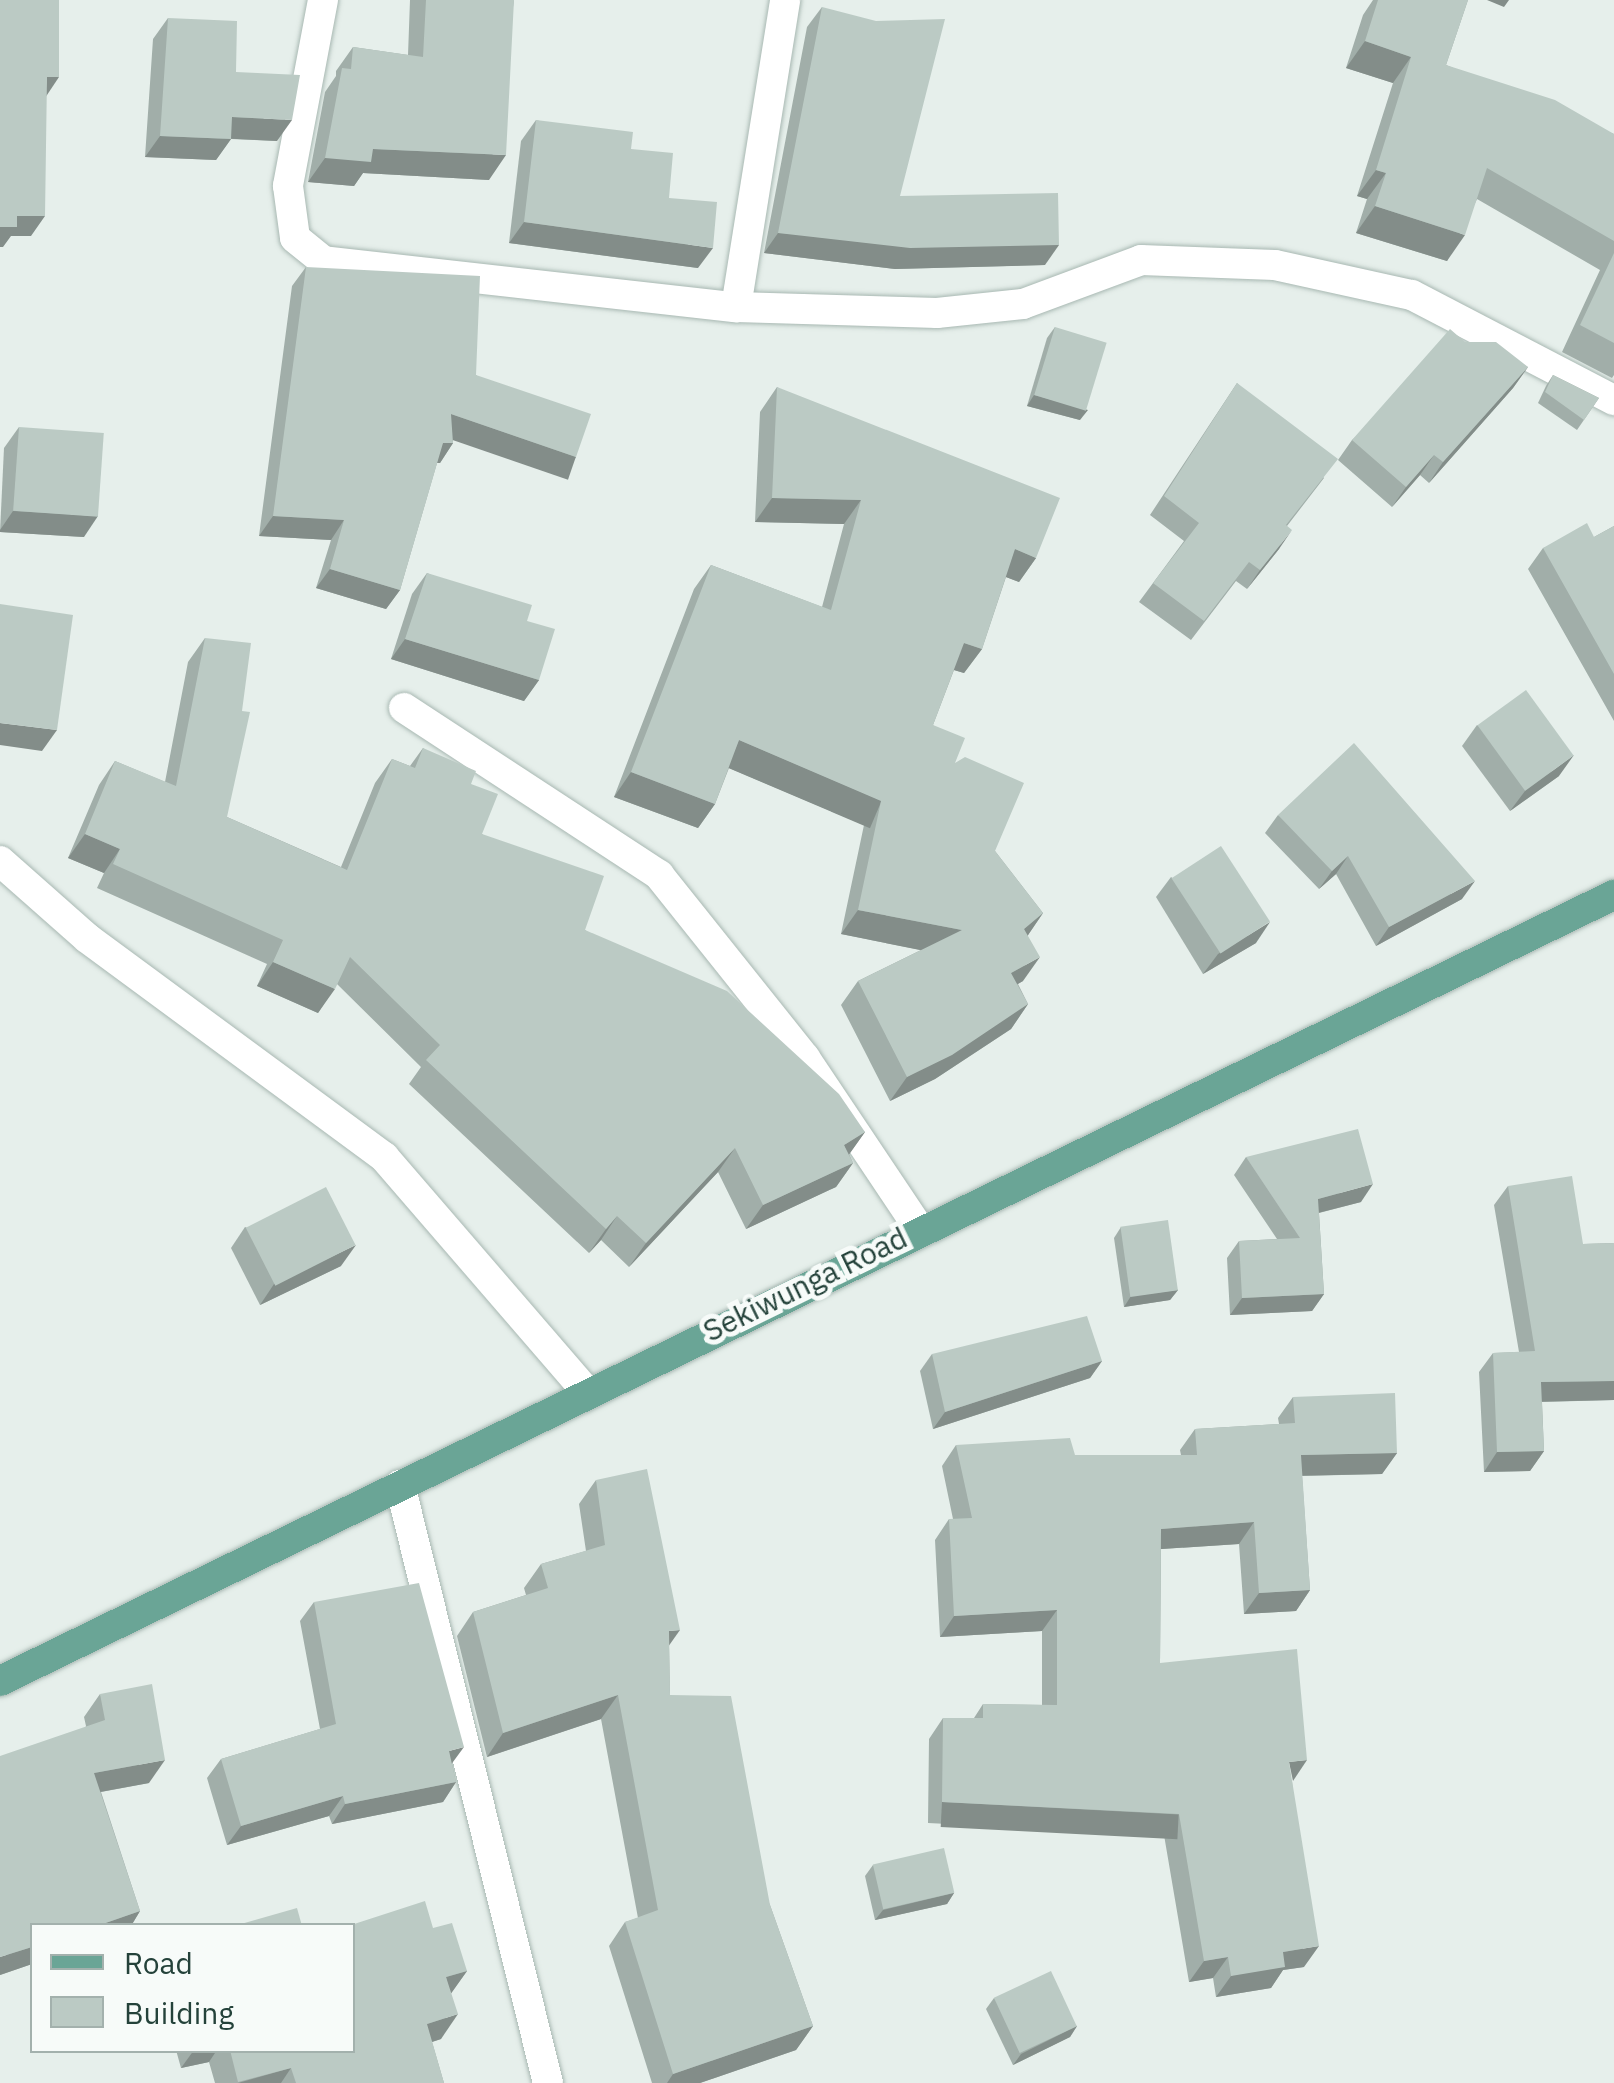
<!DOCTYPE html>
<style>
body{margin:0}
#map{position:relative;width:1614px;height:2083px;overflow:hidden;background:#e6efeb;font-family:"IBM Plex Sans",sans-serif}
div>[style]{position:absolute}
.roads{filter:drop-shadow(0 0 2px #a8b8b2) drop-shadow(0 0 2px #a8b8b2)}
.minor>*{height:30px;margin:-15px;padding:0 15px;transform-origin:15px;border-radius:15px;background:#fff}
.major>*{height:30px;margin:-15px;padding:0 15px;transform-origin:15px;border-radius:15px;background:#6aa596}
.wall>*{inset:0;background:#a1aea9}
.shaded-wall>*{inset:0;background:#838d89;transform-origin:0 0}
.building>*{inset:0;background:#bbcac4;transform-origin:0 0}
span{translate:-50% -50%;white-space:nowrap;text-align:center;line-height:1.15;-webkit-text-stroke:10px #f7fbf9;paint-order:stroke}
.street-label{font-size:30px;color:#24423a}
.legend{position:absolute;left:30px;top:1923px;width:325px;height:130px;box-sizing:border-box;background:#f7fbf9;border:2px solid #a3b1ad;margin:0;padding:12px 18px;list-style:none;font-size:30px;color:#24423a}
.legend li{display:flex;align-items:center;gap:20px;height:50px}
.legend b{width:50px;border:2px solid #a3b1ad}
</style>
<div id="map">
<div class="roads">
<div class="minor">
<div style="left:323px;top:0;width:189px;rotate:100.7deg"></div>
<div style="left:288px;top:186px;width:52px;rotate:82.3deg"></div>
<div style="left:295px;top:238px;width:36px;rotate:39deg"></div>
<div style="left:323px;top:261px;width:416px;rotate:6.4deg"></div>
<div style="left:736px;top:307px;width:201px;rotate:1.7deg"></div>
<div style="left:937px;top:313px;width:86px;rotate:-6deg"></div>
<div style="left:1023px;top:304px;width:126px;rotate:-20.4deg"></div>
<div style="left:1141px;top:260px;width:134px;rotate:2.1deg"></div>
<div style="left:1275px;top:265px;width:140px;rotate:12.4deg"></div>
<div style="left:1412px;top:295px;width:228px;rotate:27.5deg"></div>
<div style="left:736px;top:307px;width:311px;rotate:-80.9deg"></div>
<div style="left:404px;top:708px;width:305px;rotate:33.2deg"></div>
<div style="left:659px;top:875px;width:234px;rotate:51.4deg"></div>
<div style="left:805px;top:1058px;width:205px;rotate:56.2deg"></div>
<div style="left:0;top:861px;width:116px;rotate:41.5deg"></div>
<div style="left:87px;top:938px;width:369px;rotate:36.4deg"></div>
<div style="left:384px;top:1157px;width:311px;rotate:49.2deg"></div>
<div style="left:400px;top:1485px;width:616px;rotate:76.1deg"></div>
</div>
<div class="major">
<div style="left:0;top:1681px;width:1795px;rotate:-25.97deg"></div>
</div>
</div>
<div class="wall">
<div style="clip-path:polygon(410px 0,514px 0,489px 180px,363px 173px,354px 186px,308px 182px,325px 92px,336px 76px,336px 71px,353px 47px,408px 55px)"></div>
<div style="clip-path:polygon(1373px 0,1468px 0,1446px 65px,1614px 134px,1614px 375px,1612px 378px,1562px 352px,1600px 270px,1477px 199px,1447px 261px,1356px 233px,1367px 199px,1357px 196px,1393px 83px,1346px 68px,1363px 15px)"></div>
<div style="clip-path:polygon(822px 7px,900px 196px,1045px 265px,895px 269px,764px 253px,807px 27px)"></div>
<div style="clip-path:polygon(168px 18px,236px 72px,277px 141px,231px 139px,216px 160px,145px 157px,153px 39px)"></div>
<div style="clip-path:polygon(536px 120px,631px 149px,669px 198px,698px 268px,509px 243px,521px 141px)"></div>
<div style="clip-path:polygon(306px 267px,476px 375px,576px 457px,563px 477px,453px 438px,453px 443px,440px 463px,437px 463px,400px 590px,386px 609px,316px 588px,331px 540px,259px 536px,292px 286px)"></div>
<div style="clip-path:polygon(1055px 327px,1080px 420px,1027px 406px,1047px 338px)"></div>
<div style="clip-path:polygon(1465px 342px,1528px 367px,1513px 388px,1429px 483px,1420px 475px,1392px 507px,1338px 460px,1352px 440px)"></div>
<div style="clip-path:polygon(1553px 375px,1599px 398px,1577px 430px,1538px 403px,1546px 386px)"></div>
<div style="clip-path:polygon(1237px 383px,1324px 478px,1287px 526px,1279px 549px,1247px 589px,1236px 581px,1191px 640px,1139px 602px,1184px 541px,1150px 515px)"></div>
<div style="clip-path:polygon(777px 387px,1036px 558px,1019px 582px,1006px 577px,982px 649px,964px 673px,954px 670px,933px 725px,955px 763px,995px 851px,1043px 913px,1028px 935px,1023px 981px,1018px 984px,1028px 1004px,1011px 1029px,935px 1079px,890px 1101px,841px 1005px,858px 981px,921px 950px,841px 934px,864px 825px,729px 768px,715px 804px,698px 828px,614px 797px,694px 589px,711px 565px,822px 607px,844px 524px,755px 522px,760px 412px)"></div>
<div style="clip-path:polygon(19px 427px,84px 537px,0 532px,4px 448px)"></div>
<div style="clip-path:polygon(1614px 526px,1614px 721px,1528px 569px,1543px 548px,1594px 537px)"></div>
<div style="clip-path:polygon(427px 573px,527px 621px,539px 680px,524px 701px,391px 659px,412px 594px)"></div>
<div style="clip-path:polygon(205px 638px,227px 817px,341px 867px,375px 783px,392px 759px,410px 766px,423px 748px,471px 784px,482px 834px,585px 930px,865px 1132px,849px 1154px,853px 1163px,836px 1187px,746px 1229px,718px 1172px,629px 1267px,601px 1240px,589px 1253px,409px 1084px,421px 1067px,337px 984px,318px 1013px,257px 986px,267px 964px,97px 888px,104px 873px,68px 858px,99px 785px,115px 761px,165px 782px,188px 662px)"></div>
<div style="clip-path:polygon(1477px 725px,1559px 776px,1510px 811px,1462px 746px)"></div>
<div style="clip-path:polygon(1278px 815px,1462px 899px,1376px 946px,1336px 874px,1319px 889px,1265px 833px)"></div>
<div style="clip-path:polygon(1171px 877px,1256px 943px,1203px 974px,1156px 897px)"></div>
<div style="clip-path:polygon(1246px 1157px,1361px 1202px,1319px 1213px,1324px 1294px,1312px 1311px,1230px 1315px,1227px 1258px,1239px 1241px,1277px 1239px,1234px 1175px)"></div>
<div style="clip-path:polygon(1508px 1186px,1583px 1244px,1614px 1243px,1614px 1400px,1542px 1402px,1544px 1451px,1530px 1471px,1484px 1472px,1479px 1372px,1493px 1353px,1519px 1352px,1494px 1205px)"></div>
<div style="clip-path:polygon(245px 1227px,341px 1266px,260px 1305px,231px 1248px)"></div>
<div style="clip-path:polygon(1121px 1227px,1178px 1290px,1170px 1300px,1124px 1307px,1114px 1238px)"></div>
<div style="clip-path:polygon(932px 1354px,1102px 1361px,1090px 1378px,933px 1429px,920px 1371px)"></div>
<div style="clip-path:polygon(1293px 1397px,1397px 1453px,1382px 1474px,1302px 1476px,1310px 1590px,1296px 1611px,1244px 1614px,1239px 1544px,1161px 1549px,1160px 1663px,1292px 1781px,1304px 1967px,1283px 1970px,1271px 1988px,1216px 1997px,1213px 1978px,1189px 1982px,1164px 1835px,928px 1823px,929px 1739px,943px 1718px,974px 1718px,983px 1704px,1042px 1705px,1042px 1631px,940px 1637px,935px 1540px,949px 1519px,953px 1519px,942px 1466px,956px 1445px,1075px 1455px,1181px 1455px,1180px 1450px,1195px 1429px,1279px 1424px,1278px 1418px)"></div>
<div style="clip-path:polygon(596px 1480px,669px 1646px,670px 1695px,770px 1905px,813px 2026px,796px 2050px,700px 2083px,652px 2083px,609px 1946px,625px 1922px,638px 1918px,601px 1719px,487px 1757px,457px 1636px,473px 1612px,526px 1595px,524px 1588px,541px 1564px,586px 1551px,579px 1504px)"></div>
<div style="clip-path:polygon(314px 1602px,452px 1764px,456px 1782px,443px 1802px,332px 1824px,329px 1816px,227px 1845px,207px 1778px,221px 1759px,320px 1729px,300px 1621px)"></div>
<div style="clip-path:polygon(100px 1694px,149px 1783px,101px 1792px,140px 1911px,131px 1926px,32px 1926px,32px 1964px,0 1975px,86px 1726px,84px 1717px)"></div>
<div style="clip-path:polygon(873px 1865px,954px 1893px,947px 1904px,875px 1920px,865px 1876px)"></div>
<div style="clip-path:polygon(433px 1928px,467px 1971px,451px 1993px,441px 2039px,432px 2042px,444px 2083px,215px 2083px,209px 2062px,181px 2068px,176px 2050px,352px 2050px)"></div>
<div style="clip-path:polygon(994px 1998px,1077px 2026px,1070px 2037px,1013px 2065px,986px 2009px)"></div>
</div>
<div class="shaded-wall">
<div style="clip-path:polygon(1487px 0,1509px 0,1504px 7px)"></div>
<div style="clip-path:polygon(1365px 41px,1411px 57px,1393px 83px,1346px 68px)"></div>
<div style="clip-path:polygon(47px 77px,59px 77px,45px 98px)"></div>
<div style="clip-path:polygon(232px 117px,292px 120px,277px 141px,217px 138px)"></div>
<div style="clip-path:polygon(160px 136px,231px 139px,216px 160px,145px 157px)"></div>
<div style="clip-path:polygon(373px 149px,506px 155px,489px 180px,363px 173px,354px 186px,308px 182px,325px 158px)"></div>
<div style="clip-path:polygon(1376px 170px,1386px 173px,1367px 199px,1357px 196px)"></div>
<div style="clip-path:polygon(1375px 206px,1465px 235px,1447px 261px,1356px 233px)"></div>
<div style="clip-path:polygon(17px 216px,45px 216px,31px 236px,11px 236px,3px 247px,0 247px,0 227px)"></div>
<div style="clip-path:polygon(524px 222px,713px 248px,698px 268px,509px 243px)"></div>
<div style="clip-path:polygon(778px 233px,1059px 245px,1045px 265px,895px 269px,764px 253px)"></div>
<div style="clip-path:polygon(1528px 367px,1513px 388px,1429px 483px,1443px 462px)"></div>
<div style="clip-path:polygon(1034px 395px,1088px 410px,1080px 420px,1027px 406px)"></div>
<div style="left:451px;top:414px;width:132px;height:24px;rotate:19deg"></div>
<div style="clip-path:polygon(443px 443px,453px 443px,440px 463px,429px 463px)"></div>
<div style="clip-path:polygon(1434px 455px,1420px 475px,1392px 507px,1406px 487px)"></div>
<div style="clip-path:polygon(772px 498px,861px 500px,844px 524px,755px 522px)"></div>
<div style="clip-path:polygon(13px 511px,98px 516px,84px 537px,0 532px,0 530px)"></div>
<div style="clip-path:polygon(273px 516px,344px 520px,331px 540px,259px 536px)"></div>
<div style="clip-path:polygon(1292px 530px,1279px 549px,1247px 589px,1260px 570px)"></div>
<div style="clip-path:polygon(1015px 549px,1036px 558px,1019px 582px,998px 574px)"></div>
<div style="clip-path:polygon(330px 569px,400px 590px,386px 609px,316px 588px)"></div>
<div style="clip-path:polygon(405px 639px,539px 680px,524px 701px,391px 659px)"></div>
<div style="clip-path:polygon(964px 643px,982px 649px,964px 673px,947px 668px)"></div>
<div style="clip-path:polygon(0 723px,57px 730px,42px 751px,0 745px)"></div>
<div style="left:739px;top:740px;width:155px;height:30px;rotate:23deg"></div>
<div style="clip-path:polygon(1574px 755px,1559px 776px,1510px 811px,1525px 791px)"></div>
<div style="clip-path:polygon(631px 772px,715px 804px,698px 828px,614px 797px)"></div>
<div style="clip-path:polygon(85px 834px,120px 849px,104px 873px,68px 858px)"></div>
<div style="clip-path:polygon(1348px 856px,1336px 874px,1319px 889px,1332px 871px)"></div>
<div style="clip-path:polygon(1475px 881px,1462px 899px,1376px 946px,1389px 927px)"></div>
<div style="clip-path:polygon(858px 910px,962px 930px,945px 955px,841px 934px)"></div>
<div style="clip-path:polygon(1043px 913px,1026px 938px,1024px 929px)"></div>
<div style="clip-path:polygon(1270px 922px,1256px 943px,1203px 974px,1218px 954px)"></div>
<div style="clip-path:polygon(1040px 957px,1023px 981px,994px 997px,1011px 973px)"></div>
<div style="clip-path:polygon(273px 962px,335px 989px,318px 1013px,257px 986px)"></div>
<div style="clip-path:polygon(1028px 1004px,1011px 1029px,935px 1079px,890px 1101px,907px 1077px)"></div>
<div style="clip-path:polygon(865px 1132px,848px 1156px,844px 1145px)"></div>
<div style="clip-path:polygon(735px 1148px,718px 1172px,629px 1267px,646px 1243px)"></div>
<div style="clip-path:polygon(853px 1163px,836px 1187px,746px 1229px,763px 1205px)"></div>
<div style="clip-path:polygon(1373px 1184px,1361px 1202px,1306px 1216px,1318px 1199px)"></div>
<div style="clip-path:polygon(617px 1216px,601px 1240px,589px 1253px,606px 1229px)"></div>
<div style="clip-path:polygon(356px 1245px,341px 1266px,260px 1305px,274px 1284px)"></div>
<div style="clip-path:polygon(1178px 1290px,1170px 1300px,1124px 1307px,1131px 1296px)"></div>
<div style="clip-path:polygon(1324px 1294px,1312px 1311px,1230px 1315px,1242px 1298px)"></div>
<div style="clip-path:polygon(1102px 1361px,1090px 1378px,933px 1429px,945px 1412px)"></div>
<div style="clip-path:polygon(1614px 1381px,1614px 1400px,1527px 1402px,1541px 1382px)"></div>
<div style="clip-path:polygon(1544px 1451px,1530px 1471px,1484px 1472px,1497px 1452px)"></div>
<div style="clip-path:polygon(1397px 1453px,1382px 1474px,1286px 1476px,1301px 1455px)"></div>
<div style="clip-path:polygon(1254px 1522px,1239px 1544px,1147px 1550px,1161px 1529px)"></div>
<div style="clip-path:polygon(1310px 1590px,1296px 1611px,1244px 1614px,1259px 1593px)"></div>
<div style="clip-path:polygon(1057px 1610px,1042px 1631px,940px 1637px,954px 1616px)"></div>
<div style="clip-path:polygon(680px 1630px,663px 1654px,669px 1631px)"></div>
<div style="clip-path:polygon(618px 1695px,601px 1719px,487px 1757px,503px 1733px)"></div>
<div style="clip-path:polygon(464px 1747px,450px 1766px,449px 1751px)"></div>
<div style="clip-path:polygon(165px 1760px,149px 1783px,78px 1796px,94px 1773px)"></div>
<div style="clip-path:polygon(1307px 1760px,1293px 1781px,1289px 1762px)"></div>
<div style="clip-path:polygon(456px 1782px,443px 1802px,332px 1824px,345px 1804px)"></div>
<div style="clip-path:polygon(343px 1796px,329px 1816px,227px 1845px,241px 1826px)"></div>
<div style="left:942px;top:1802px;width:237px;height:25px;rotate:3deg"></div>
<div style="clip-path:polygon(954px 1893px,947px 1904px,875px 1920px,883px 1910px)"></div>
<div style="clip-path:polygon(140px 1911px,131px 1926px,97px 1926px)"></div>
<div style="clip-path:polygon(1319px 1946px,1304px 1967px,1283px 1970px,1271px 1988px,1216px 1997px,1231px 1976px,1283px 1952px)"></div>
<div style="clip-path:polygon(32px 1947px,32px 1964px,0 1975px,0 1957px)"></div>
<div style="clip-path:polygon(1228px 1957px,1213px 1978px,1189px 1982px,1204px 1961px)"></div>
<div style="clip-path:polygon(467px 1971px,450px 1995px,446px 1977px)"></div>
<div style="clip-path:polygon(458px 2014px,441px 2039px,410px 2049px,427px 2024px)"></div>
<div style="clip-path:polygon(813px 2026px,796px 2050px,700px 2083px,667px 2083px,673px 2074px)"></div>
<div style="clip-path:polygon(1077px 2026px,1070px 2037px,1013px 2065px,1021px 2054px)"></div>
<div style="clip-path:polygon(194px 2050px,217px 2050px,209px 2062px,181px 2068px)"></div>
<div style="clip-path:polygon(291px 2068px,281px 2083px,238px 2083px)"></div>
</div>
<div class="building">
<div style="clip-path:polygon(0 0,59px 0,59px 77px,47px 77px,45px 216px,17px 216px,17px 227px,0 227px)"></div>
<div style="clip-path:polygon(426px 0,514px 0,506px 155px,373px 149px,371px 162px,325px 158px,342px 68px,351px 69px,353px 47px,423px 57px)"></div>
<div style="clip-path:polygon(1378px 0,1468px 0,1446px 65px,1555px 100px,1614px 134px,1614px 241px,1487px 168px,1465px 235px,1375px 206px,1386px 173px,1376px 170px,1411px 57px,1365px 41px)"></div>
<div style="clip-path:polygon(822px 7px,876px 21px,945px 19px,900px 196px,1058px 193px,1059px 245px,910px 248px,778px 233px)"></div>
<div style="clip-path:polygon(168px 18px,237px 21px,236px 72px,300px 75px,292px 120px,232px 117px,231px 139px,160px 136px)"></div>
<div style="clip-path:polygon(536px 120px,633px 132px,631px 149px,673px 153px,669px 198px,717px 202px,713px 248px,524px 222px)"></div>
<div style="clip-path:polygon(1614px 253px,1614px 343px,1580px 325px)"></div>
<div style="clip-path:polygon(306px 267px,480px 276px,476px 375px,591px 414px,576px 457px,451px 414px,453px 443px,443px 443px,400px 590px,330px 569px,344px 520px,273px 516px)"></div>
<div style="left:1055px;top:327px;width:54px;height:71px;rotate:17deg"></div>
<div style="clip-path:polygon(1450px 329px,1465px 342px,1496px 342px,1528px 367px,1443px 462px,1434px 455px,1406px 487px,1352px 440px)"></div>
<div style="clip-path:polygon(1553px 375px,1599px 398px,1584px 420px,1545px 392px)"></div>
<div style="clip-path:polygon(1237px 383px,1338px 459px,1286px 525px,1292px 530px,1260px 570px,1249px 562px,1204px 621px,1153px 583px,1199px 523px,1164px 496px)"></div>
<div style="clip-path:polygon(777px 387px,1060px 498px,1036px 558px,1015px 549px,982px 649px,964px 643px,933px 725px,965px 738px,955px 763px,965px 757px,1024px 783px,995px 851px,1043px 913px,1024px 929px,1040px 957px,1011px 973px,1028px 1004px,952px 1055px,907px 1077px,858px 981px,962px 930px,858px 910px,881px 801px,739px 740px,715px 804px,631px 772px,711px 565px,831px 610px,861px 500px,772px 498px)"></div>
<div style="left:19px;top:427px;width:85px;height:84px;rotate:4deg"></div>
<div style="clip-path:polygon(1587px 523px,1594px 537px,1614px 526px,1614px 674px,1543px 548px)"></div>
<div style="clip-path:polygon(427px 573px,532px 605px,527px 621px,555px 629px,539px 680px,405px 639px)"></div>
<div style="clip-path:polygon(0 604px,73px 615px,57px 730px,0 723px)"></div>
<div style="clip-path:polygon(205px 638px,251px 643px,242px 711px,250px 712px,227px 817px,347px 870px,392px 759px,415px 768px,423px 748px,476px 771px,471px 784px,498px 794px,482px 834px,604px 876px,585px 930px,727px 991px,839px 1094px,865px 1132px,844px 1145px,853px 1163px,763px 1205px,735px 1148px,646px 1243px,617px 1216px,606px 1229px,426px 1060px,440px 1045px,350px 957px,335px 989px,273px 962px,283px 940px,113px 864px,120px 849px,85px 834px,115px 761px,176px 786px)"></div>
<div style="left:1526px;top:690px;width:81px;height:60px;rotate:54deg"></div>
<div style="clip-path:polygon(1354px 743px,1475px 881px,1389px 927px,1348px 856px,1332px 871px,1278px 815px)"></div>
<div style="left:1221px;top:846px;width:90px;height:59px;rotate:57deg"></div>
<div style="clip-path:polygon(1358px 1129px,1373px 1184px,1318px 1199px,1324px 1294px,1242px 1298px,1239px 1241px,1300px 1238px,1246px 1157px)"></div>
<div style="clip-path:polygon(1572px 1176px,1583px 1244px,1614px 1243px,1614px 1381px,1541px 1382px,1544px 1451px,1497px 1452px,1493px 1353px,1535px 1351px,1508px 1186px)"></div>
<div style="left:326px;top:1187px;width:65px;height:90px;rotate:63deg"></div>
<div style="left:1168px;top:1220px;width:71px;height:48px;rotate:82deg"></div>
<div style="clip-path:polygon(1087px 1316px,1102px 1361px,945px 1412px,932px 1354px)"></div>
<div style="clip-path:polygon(1395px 1393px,1397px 1453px,1301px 1455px,1310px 1590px,1259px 1593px,1254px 1522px,1161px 1529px,1160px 1663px,1297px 1649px,1307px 1760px,1289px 1762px,1319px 1946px,1283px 1952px,1285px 1967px,1231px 1976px,1228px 1957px,1204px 1961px,1179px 1814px,942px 1802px,943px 1718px,983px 1718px,983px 1704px,1057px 1705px,1057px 1610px,954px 1616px,949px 1519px,972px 1518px,956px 1445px,1070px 1438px,1075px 1455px,1197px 1455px,1195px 1429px,1295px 1423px,1293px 1397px)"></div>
<div style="clip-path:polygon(647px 1469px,680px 1630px,669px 1631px,670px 1695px,731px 1696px,770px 1905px,813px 2026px,673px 2074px,625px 1922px,658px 1910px,618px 1695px,503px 1733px,473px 1612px,548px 1588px,541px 1564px,605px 1545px,596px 1480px)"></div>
<div style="clip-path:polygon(419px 1583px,464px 1747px,449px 1751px,456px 1782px,345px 1804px,343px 1796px,241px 1826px,221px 1759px,336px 1724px,314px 1602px)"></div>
<div style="clip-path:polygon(152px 1684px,165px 1760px,94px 1773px,140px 1911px,97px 1926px,32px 1926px,32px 1947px,0 1957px,0 1756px,105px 1720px,100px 1694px)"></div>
<div style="left:944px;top:1848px;width:46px;height:73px;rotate:77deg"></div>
<div style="clip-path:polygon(425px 1901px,433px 1928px,452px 1923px,467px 1971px,446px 1977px,458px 2014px,427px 2024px,444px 2083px,296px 2083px,291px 2068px,238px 2082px,230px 2050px,352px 2050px,352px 1926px,348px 1926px)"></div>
<div style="clip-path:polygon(297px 1908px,302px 1926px,234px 1926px)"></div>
<div style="left:1051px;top:1971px;width:61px;height:63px;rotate:65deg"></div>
</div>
<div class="street-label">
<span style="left:805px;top:1284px;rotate:-26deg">Sekiwunga Road</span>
</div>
<ul class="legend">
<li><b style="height:12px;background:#6aa596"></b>Road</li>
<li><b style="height:28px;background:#bbcac4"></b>Building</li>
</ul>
</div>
